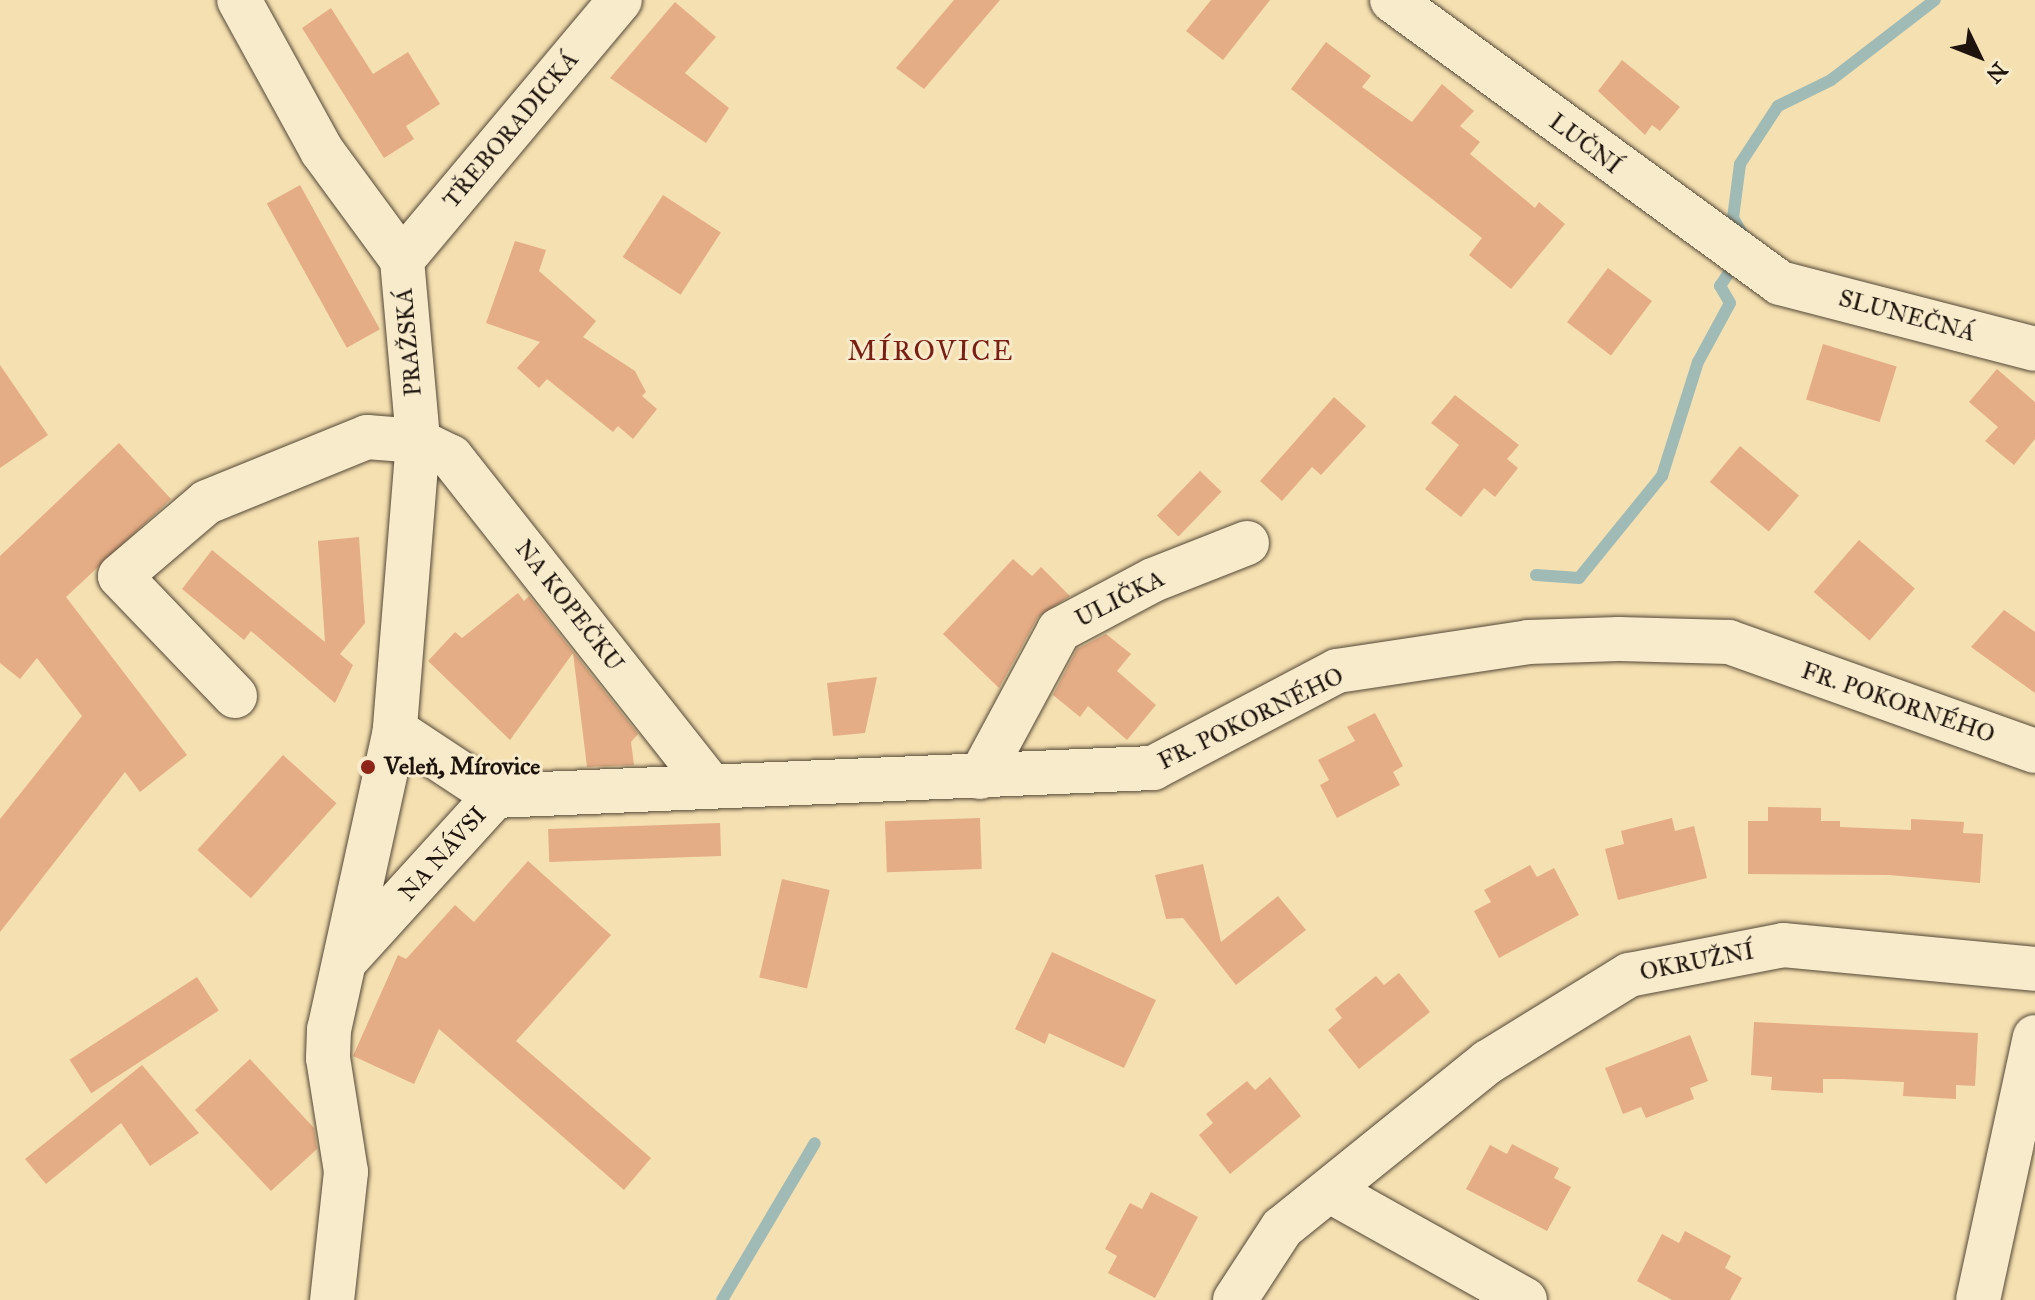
<!DOCTYPE html>
<meta charset="utf-8">
<style>
body{margin:0}
#map{position:relative;width:2035px;height:1300px;overflow:hidden;background:#f5e0b1;font-family:"IM FELL Great Primer",serif}
div>[style]{position:absolute}
.stream>*{height:12px;margin:-6px;padding:0 6px;transform-origin:6px;border-radius:6px;background:#a0bbb6}
.building>*{inset:0;background:#e5ad86;transform-origin:0 0}
.roads{filter:drop-shadow(0 0 2px #544736) drop-shadow(0 0 2px #544736)}
.minor>*{height:44px;margin:-22px;padding:0 22px;transform-origin:22px;border-radius:22px;background:#f8ebcc}
.dots>*{width:22px;height:22px;translate:-50% -50%;box-sizing:border-box;border:4px solid #f8ebcc;border-radius:50%}
span{translate:-50% -50%;white-space:nowrap;text-align:center;line-height:1.15;-webkit-text-stroke:6px #f8ebcc;paint-order:stroke}
.street-label{font-size:24px;color:#1e140d}
.poi-label{font-size:24px;color:#1e140d;font-weight:700}
.left{translate:0 -50%;text-align:left}
.quarter-label{font-size:28px;color:#7a1f14;letter-spacing:2px}
.north{position:absolute;left:1939px;top:16px;width:80px;height:80px;-webkit-text-stroke:6px #f8ebcc;paint-order:stroke;rotate:133deg;font-size:22px;font-weight:700;line-height:32px;text-align:center;color:#1e140d}
.north::after{content:'';display:block;margin:auto;width:28px;height:36px;background:#1e140d;clip-path:polygon(50% 0,100% 100%,50% 72%,0 100%)}
</style>
<div id="map">
<div class="stream">
<div style="left:1744px;top:237px;width:22px;rotate:-120deg"></div>
<div style="left:1733px;top:218px;width:54px;rotate:-82.6deg"></div>
<div style="left:1740px;top:164px;width:69px;rotate:-56.8deg"></div>
<div style="left:1778px;top:106px;width:59px;rotate:-26.1deg"></div>
<div style="left:1831px;top:80px;width:131px;rotate:-37.6deg"></div>
<div style="left:1536px;top:575px;width:43px;rotate:4deg"></div>
<div style="left:1579px;top:578px;width:132px;rotate:-50.9deg"></div>
<div style="left:1662px;top:476px;width:120px;rotate:-72.5deg"></div>
<div style="left:1698px;top:362px;width:67px;rotate:-61.5deg"></div>
<div style="left:1730px;top:303px;width:20px;rotate:-120deg"></div>
<div style="left:1720px;top:286px;width:32px;rotate:-56deg"></div>
<div style="left:722px;top:1300px;width:182px;rotate:-59.4deg"></div>
</div>
<div class="building">
<div style="clip-path:polygon(954px 0,1000px 0,924px 89px,896px 68px)"></div>
<div style="clip-path:polygon(1211px 0,1270px 0,1223px 60px,1186px 31px)"></div>
<div style="clip-path:polygon(675px 2px,716px 37px,685px 73px,729px 108px,706px 143px,610px 78px)"></div>
<div style="clip-path:polygon(331px 8px,373px 74px,408px 52px,440px 104px,406px 126px,414px 139px,384px 158px,302px 28px)"></div>
<div style="clip-path:polygon(1326px 42px,1371px 76px,1362px 87px,1412px 122px,1442px 84px,1474px 111px,1460px 126px,1480px 142px,1470px 154px,1535px 208px,1539px 202px,1565px 224px,1511px 289px,1469px 255px,1482px 238px,1291px 89px)"></div>
<div style="clip-path:polygon(1622px 60px,1680px 107px,1660px 131px,1652px 125px,1645px 135px,1598px 91px)"></div>
<div style="left:300px;top:185px;width:165px;height:38px;rotate:61deg"></div>
<div style="left:663px;top:195px;width:69px;height:74px;rotate:33deg"></div>
<div style="clip-path:polygon(515px 241px,546px 250px,539px 271px,596px 321px,583px 337px,635px 371px,646px 392px,642px 396px,657px 409px,633px 439px,618px 426px,613px 432px,547px 379px,539px 388px,517px 368px,540px 342px,486px 323px)"></div>
<div style="left:1608px;top:268px;width:55px;height:68px;rotate:37deg"></div>
<div style="left:1823px;top:344px;width:77px;height:58px;rotate:17deg"></div>
<div style="clip-path:polygon(0 365px,48px 435px,0 468px)"></div>
<div style="clip-path:polygon(1997px 369px,2035px 402px,2035px 439px,2014px 465px,1985px 441px,1998px 427px,1969px 402px)"></div>
<div style="clip-path:polygon(1455px 395px,1519px 445px,1507px 459px,1518px 468px,1495px 497px,1484px 488px,1461px 517px,1425px 489px,1459px 445px,1431px 423px)"></div>
<div style="clip-path:polygon(1334px 397px,1366px 426px,1321px 475px,1312px 467px,1282px 501px,1260px 481px)"></div>
<div style="clip-path:polygon(119px 443px,171px 499px,66px 597px,187px 755px,140px 792px,125px 772px,0 932px,0 819px,82px 716px,37px 658px,20px 679px,0 663px,0 556px)"></div>
<div style="left:1740px;top:446px;width:77px;height:47px;rotate:40deg"></div>
<div style="left:1200px;top:471px;width:30px;height:62px;rotate:44deg"></div>
<div style="clip-path:polygon(359px 537px,365px 623px,340px 654px,353px 665px,335px 703px,251px 631px,244px 640px,182px 589px,212px 550px,325px 642px,318px 541px)"></div>
<div style="left:1859px;top:540px;width:74px;height:69px;rotate:41deg"></div>
<div style="clip-path:polygon(1013px 559px,1032px 576px,1041px 567px,1070px 596px,1038px 617px,999px 688px,943px 634px)"></div>
<div style="clip-path:polygon(518px 593px,524px 601px,529px 596px,638px 734px,631px 742px,634px 765px,587px 767px,573px 653px,510px 740px,428px 661px,455px 632px,462px 638px)"></div>
<div style="clip-path:polygon(2004px 610px,2035px 632px,2035px 693px,1971px 647px)"></div>
<div style="clip-path:polygon(1106px 634px,1131px 654px,1117px 671px,1156px 705px,1127px 740px,1088px 706px,1080px 717px,1053px 695px,1077px 649px)"></div>
<div style="clip-path:polygon(877px 677px,865px 733px,833px 736px,827px 683px)"></div>
<div style="clip-path:polygon(1375px 713px,1403px 766px,1393px 772px,1400px 785px,1337px 818px,1320px 785px,1329px 780px,1318px 760px,1355px 741px,1347px 727px)"></div>
<div style="left:283px;top:755px;width:72px;height:128px;rotate:42deg"></div>
<div style="clip-path:polygon(1768px 807px,1821px 808px,1821px 821px,1840px 821px,1840px 827px,1911px 830px,1911px 819px,1964px 822px,1963px 833px,1983px 834px,1980px 883px,1889px 875px,1748px 874px,1748px 821px,1768px 821px)"></div>
<div style="left:980px;top:818px;width:51px;height:95px;rotate:88deg"></div>
<div style="clip-path:polygon(1672px 818px,1675px 831px,1694px 826px,1707px 878px,1618px 900px,1605px 849px,1624px 844px,1621px 831px)"></div>
<div style="left:720px;top:823px;width:33px;height:172px;rotate:88deg"></div>
<div style="clip-path:polygon(528px 861px,611px 935px,516px 1041px,651px 1158px,624px 1190px,439px 1029px,414px 1084px,353px 1056px,398px 955px,406px 959px,455px 905px,474px 922px)"></div>
<div style="clip-path:polygon(1203px 864px,1221px 942px,1278px 896px,1306px 930px,1236px 985px,1183px 918px,1166px 919px,1155px 875px)"></div>
<div style="clip-path:polygon(1530px 865px,1537px 877px,1554px 868px,1579px 915px,1499px 958px,1474px 911px,1491px 902px,1484px 890px)"></div>
<div style="left:782px;top:879px;width:49px;height:101px;rotate:13deg"></div>
<div style="clip-path:polygon(1052px 952px,1156px 1000px,1124px 1068px,1049px 1033px,1045px 1044px,1015px 1029px)"></div>
<div style="clip-path:polygon(1399px 973px,1430px 1012px,1359px 1069px,1328px 1030px,1342px 1018px,1335px 1009px,1376px 976px,1384px 985px)"></div>
<div style="left:197px;top:977px;width:40px;height:152px;rotate:57deg"></div>
<div style="clip-path:polygon(1754px 1022px,1978px 1033px,1975px 1086px,1956px 1085px,1956px 1099px,1903px 1096px,1904px 1082px,1843px 1079px,1823px 1079px,1823px 1093px,1771px 1090px,1772px 1077px,1751px 1075px)"></div>
<div style="clip-path:polygon(1690px 1035px,1708px 1081px,1690px 1088px,1694px 1099px,1646px 1118px,1641px 1107px,1623px 1114px,1605px 1068px)"></div>
<div style="clip-path:polygon(250px 1059px,314px 1128px,317px 1149px,271px 1191px,195px 1110px)"></div>
<div style="clip-path:polygon(142px 1065px,199px 1133px,150px 1166px,121px 1123px,46px 1184px,25px 1159px)"></div>
<div style="clip-path:polygon(1270px 1077px,1301px 1116px,1230px 1174px,1199px 1135px,1213px 1123px,1206px 1114px,1247px 1081px,1255px 1090px)"></div>
<div style="clip-path:polygon(1512px 1144px,1559px 1168px,1554px 1178px,1571px 1187px,1547px 1231px,1466px 1189px,1490px 1145px,1507px 1154px)"></div>
<div style="clip-path:polygon(1151px 1192px,1198px 1217px,1155px 1298px,1108px 1273px,1117px 1256px,1105px 1249px,1130px 1203px,1142px 1209px)"></div>
<div style="clip-path:polygon(1685px 1231px,1731px 1256px,1725px 1268px,1742px 1278px,1730px 1300px,1672px 1300px,1637px 1281px,1662px 1234px,1679px 1243px)"></div>
</div>
<div class="roads">
<div class="minor">
<div style="left:239px;top:0;width:172px;rotate:61.2deg"></div>
<div style="left:322px;top:151px;width:135px;rotate:53.7deg"></div>
<div style="left:402px;top:260px;width:182px;rotate:84.9deg"></div>
<div style="left:418px;top:441px;width:290px;rotate:94.6deg"></div>
<div style="left:395px;top:730px;width:306px;rotate:102.4deg"></div>
<div style="left:329px;top:1029px;width:29px;rotate:92deg"></div>
<div style="left:328px;top:1058px;width:115px;rotate:81deg"></div>
<div style="left:346px;top:1172px;width:129px;rotate:96.2deg"></div>
<div style="left:1392px;top:0;width:480px;rotate:36.1deg"></div>
<div style="left:1780px;top:283px;width:263px;rotate:14.5deg"></div>
<div style="left:402px;top:260px;width:339px;rotate:-50deg"></div>
<div style="left:235px;top:696px;width:166px;rotate:-133.8deg"></div>
<div style="left:120px;top:576px;width:114px;rotate:-40.4deg"></div>
<div style="left:207px;top:502px;width:173px;rotate:-22.1deg"></div>
<div style="left:367px;top:437px;width:51px;rotate:4.5deg"></div>
<div style="left:418px;top:441px;width:37px;rotate:26deg"></div>
<div style="left:451px;top:457px;width:417px;rotate:51.7deg"></div>
<div style="left:980px;top:777px;width:167px;rotate:-61.7deg"></div>
<div style="left:1059px;top:630px;width:106px;rotate:-28deg"></div>
<div style="left:1153px;top:580px;width:101px;rotate:-21.5deg"></div>
<div style="left:495px;top:796px;width:659px;rotate:-2.44deg"></div>
<div style="left:1153px;top:768px;width:208px;rotate:-27.8deg"></div>
<div style="left:1337px;top:671px;width:193px;rotate:-8.6deg"></div>
<div style="left:1528px;top:642px;width:91px;rotate:-1.9deg"></div>
<div style="left:1619px;top:639px;width:110px;rotate:1.6deg"></div>
<div style="left:1729px;top:642px;width:325px;rotate:19.6deg"></div>
<div style="left:346px;top:960px;width:222px;rotate:-47.7deg"></div>
<div style="left:495px;top:796px;width:120px;rotate:-146.6deg"></div>
<div style="left:1332px;top:1192px;width:221px;rotate:29.2deg"></div>
<div style="left:1235px;top:1300px;width:86px;rotate:-56.9deg"></div>
<div style="left:1282px;top:1228px;width:265px;rotate:-38.9deg"></div>
<div style="left:1488px;top:1062px;width:166px;rotate:-31.7deg"></div>
<div style="left:1629px;top:975px;width:157px;rotate:-11deg"></div>
<div style="left:1783px;top:945px;width:253px;rotate:5.4deg"></div>
<div style="left:1978px;top:1300px;width:269px;rotate:-77.8deg"></div>
</div>
</div>
<div class="dots">
<div style="left:368px;top:767px;background:#8f2418"></div>
</div>
<div class="street-label">
<span style="left:511px;top:130px;rotate:-50deg">TŘEBORADICKÁ</span>
<span style="left:1585px;top:144px;rotate:37deg">LUČNÍ</span>
<span style="left:1907px;top:316px;rotate:15deg">SLUNEČNÁ</span>
<span style="left:409px;top:342px;rotate:-95deg">PRAŽSKÁ</span>
<span style="left:1120px;top:599px;rotate:-27deg">ULIČKA</span>
<span style="left:569px;top:606px;rotate:52deg">NA KOPEČKU</span>
<span style="left:1898px;top:703px;rotate:19deg">FR. POKORNÉHO</span>
<span style="left:1251px;top:719px;rotate:-26deg">FR. POKORNÉHO</span>
<span style="left:443px;top:854px;rotate:-48deg">NA NÁVSI</span>
<span style="left:1697px;top:962px;rotate:-11deg">OKRUŽNÍ</span>
</div>
<div class="poi-label">
<span class="left" style="left:384px;top:767px">Veleň, Mírovice</span>
</div>
<div class="quarter-label">
<span style="left:931px;top:351px">MÍROVICE</span>
</div>
<div class="north">N</div>
</div>
